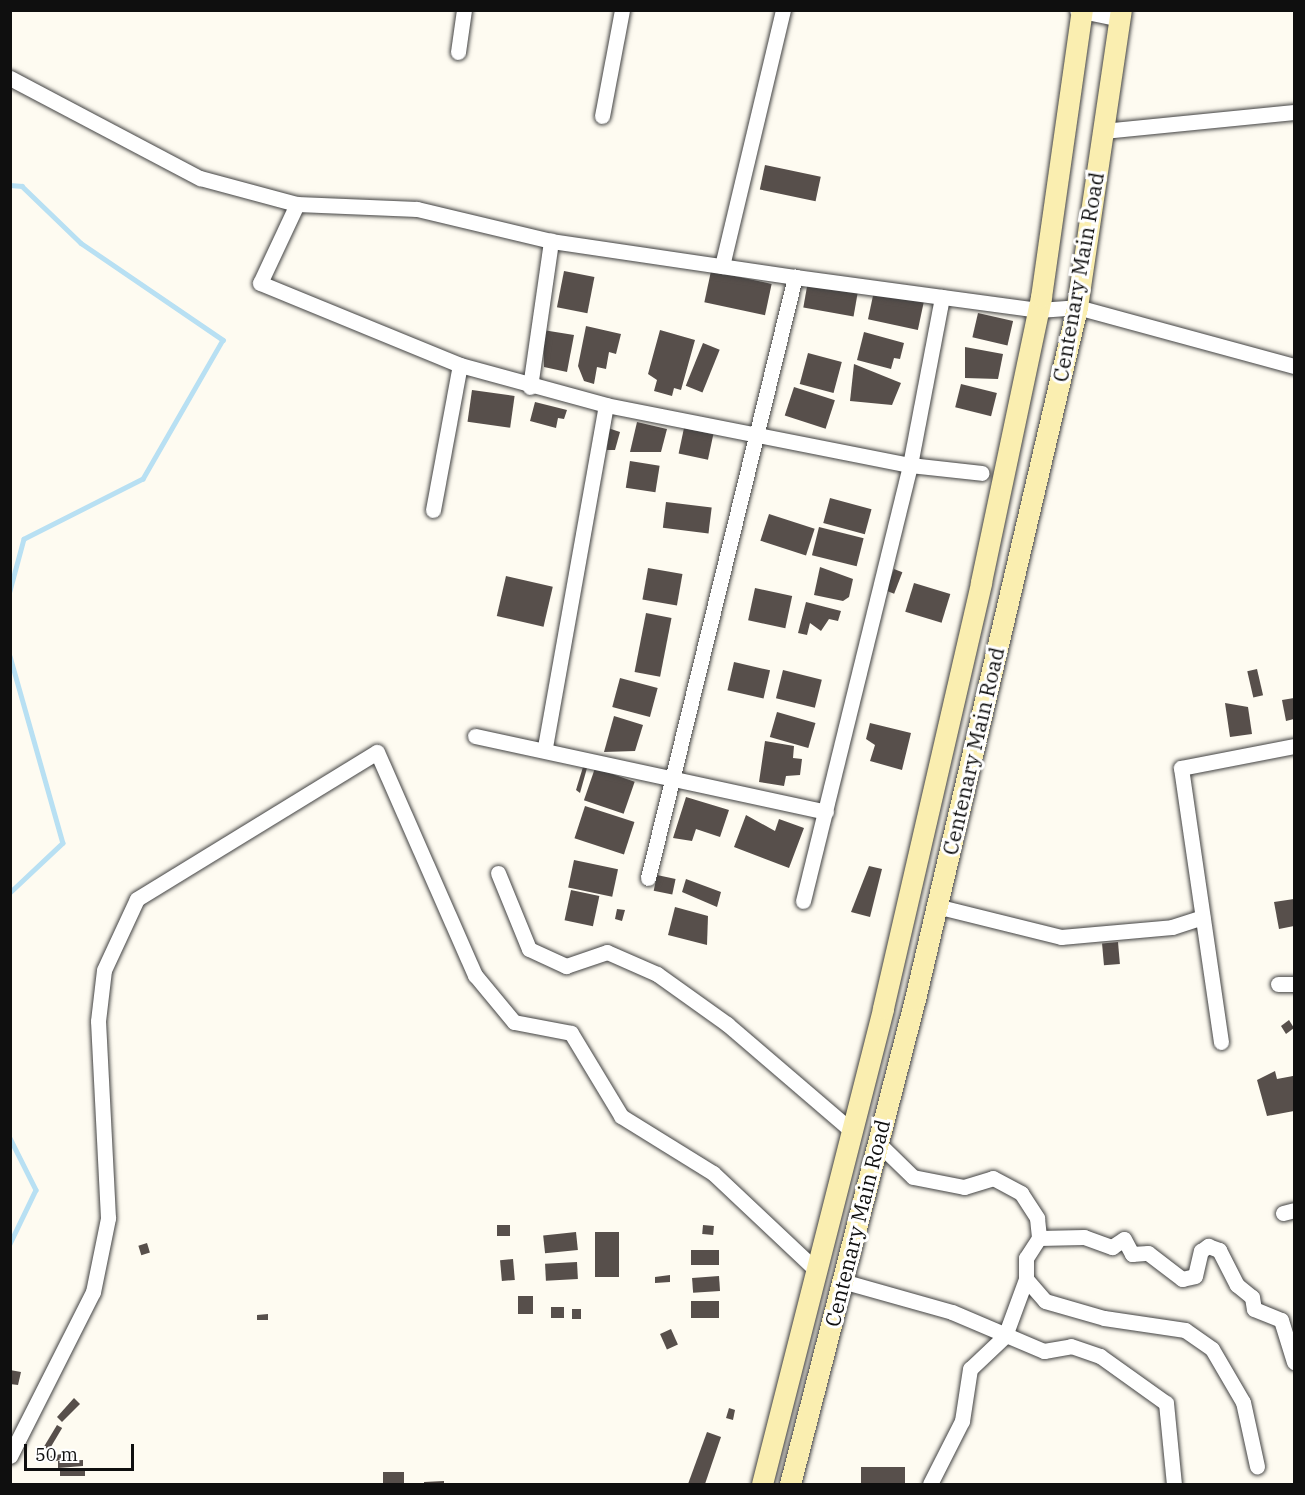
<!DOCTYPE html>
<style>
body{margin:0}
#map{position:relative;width:1305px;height:1495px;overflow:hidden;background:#fefbf1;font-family:"IBM Plex Serif",serif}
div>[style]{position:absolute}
.stream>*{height:4.5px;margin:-2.25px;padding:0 2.25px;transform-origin:2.25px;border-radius:2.25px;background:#b8e0f3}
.building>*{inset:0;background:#574f4b;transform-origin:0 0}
.roads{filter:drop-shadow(0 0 2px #424242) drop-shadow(0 0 2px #424242)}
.street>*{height:15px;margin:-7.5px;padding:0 7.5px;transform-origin:7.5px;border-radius:7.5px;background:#fff}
.secondary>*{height:21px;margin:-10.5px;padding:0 10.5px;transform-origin:10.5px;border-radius:10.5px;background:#faeeb0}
span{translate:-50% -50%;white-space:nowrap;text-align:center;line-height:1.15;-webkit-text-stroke:6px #fff;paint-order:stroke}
.street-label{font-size:21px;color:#0f0f0f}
.frame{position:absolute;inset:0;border:12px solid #0f0f0f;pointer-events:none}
.scale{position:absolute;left:24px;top:1444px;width:110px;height:27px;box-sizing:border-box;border:3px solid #0f0f0f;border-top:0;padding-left:8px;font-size:18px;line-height:21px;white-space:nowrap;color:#0f0f0f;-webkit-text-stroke:4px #fff;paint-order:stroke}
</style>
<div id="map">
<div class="stream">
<div style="left:10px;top:185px;width:12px;rotate:5deg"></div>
<div style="left:22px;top:186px;width:82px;rotate:44deg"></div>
<div style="left:81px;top:243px;width:172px;rotate:34.3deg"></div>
<div style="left:223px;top:340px;width:160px;rotate:119.9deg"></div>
<div style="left:143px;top:479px;width:133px;rotate:153.2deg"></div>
<div style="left:24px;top:539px;width:54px;rotate:105.1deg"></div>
<div style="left:10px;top:656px;width:194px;rotate:74.2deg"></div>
<div style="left:63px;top:843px;width:73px;rotate:136.7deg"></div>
<div style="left:10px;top:1138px;width:58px;rotate:63.4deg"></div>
<div style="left:36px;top:1190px;width:60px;rotate:115.7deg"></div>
</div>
<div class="building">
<div style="left:765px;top:165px;width:57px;height:25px;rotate:12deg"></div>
<div style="left:564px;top:271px;width:31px;height:37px;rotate:11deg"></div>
<div style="left:711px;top:271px;width:62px;height:32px;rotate:12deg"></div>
<div style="left:808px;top:281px;width:51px;height:27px;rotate:10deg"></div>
<div style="left:874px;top:291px;width:51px;height:29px;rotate:12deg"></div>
<div style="left:978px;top:313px;width:36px;height:25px;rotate:13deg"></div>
<div style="clip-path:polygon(586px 326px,621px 334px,616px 354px,609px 352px,606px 369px,597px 367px,594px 384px,584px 381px,578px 366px)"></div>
<div style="clip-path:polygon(543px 330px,574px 335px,567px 372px,544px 367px)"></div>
<div style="clip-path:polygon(660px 330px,695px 340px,681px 390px,674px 388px,672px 396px,654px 391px,657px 380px,648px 374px)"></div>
<div style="clip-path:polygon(864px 332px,904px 343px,900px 359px,894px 358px,891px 369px,857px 360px)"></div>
<div style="left:703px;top:343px;width:18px;height:46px;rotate:22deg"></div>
<div style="clip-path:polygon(965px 347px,1003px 354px,998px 379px,965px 378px)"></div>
<div style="left:808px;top:353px;width:35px;height:32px;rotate:15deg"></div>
<div style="clip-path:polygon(854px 364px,901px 383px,892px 405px,850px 401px)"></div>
<div style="left:961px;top:384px;width:37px;height:24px;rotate:14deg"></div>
<div style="left:794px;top:387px;width:43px;height:30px;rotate:18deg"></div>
<div style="left:472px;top:390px;width:43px;height:32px;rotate:8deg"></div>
<div style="clip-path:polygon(535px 402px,567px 410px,564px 419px,558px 418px,556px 428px,530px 421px)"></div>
<div style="clip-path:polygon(637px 422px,667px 429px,661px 452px,630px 452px)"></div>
<div style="clip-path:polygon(608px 428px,620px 432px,615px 450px,607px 450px)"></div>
<div style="left:684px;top:428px;width:30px;height:26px;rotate:12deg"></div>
<div style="left:630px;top:461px;width:30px;height:27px;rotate:9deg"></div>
<div style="left:830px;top:498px;width:43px;height:26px;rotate:15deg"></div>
<div style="left:666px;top:502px;width:46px;height:26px;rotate:7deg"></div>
<div style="left:769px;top:514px;width:48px;height:28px;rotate:18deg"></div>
<div style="left:819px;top:527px;width:46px;height:29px;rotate:14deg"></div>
<div style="clip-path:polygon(820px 567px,853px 579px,849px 597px,843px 601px,814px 595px)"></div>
<div style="left:648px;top:568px;width:35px;height:32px;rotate:10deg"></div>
<div style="left:894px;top:569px;width:9px;height:23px;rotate:21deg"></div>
<div style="left:506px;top:576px;width:48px;height:41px;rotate:13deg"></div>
<div style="left:914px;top:583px;width:38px;height:30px;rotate:17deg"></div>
<div style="left:755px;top:588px;width:38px;height:33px;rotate:12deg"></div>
<div style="clip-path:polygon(806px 602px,841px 611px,838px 621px,829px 619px,821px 631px,810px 623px,807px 635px,798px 633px)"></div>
<div style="left:646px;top:613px;width:26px;height:60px;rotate:11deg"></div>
<div style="left:734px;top:662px;width:37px;height:29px;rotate:13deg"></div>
<div style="left:1257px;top:669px;width:27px;height:10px;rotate:77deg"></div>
<div style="left:783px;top:670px;width:40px;height:29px;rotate:14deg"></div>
<div style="left:620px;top:678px;width:39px;height:30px;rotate:15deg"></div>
<div style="clip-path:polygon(1294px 698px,1294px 719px,1286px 721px,1282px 700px)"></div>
<div style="clip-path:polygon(1225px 703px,1248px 707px,1252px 734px,1230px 737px)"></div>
<div style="left:777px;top:712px;width:40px;height:26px;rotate:16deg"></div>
<div style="clip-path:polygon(614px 716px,643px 725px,635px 751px,604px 752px)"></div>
<div style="clip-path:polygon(870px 723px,911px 733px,902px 770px,870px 761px,875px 745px,866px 739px)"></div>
<div style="clip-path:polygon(765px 741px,794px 746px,793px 758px,802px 759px,800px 775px,786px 776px,784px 786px,759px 782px)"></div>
<div style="clip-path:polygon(583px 767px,587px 768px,580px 793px,576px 790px)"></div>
<div style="left:595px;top:768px;width:42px;height:34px;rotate:19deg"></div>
<div style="clip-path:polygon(686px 797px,729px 810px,720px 837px,696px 829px,692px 841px,673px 838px)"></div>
<div style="left:585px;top:806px;width:52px;height:34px;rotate:18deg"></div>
<div style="clip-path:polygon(746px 815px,775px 831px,779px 819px,804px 828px,789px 868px,734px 847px)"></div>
<div style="left:574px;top:860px;width:45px;height:28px;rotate:12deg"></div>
<div style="clip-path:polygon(869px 866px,882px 869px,870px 917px,851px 912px)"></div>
<div style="left:657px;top:875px;width:19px;height:16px;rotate:12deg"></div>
<div style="clip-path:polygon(686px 879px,721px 892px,717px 907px,682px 892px)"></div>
<div style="left:571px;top:890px;width:29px;height:31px;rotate:12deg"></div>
<div style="clip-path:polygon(1294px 899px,1294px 926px,1279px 929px,1274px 902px)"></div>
<div style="clip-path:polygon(675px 907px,708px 916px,707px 945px,668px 935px)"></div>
<div style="clip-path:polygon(617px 909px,625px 910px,622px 921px,615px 919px)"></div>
<div style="left:1118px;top:942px;width:22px;height:16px;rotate:85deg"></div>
<div style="clip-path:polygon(1289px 1020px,1294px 1028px,1286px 1034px,1281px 1026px)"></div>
<div style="clip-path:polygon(1275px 1071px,1277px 1079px,1293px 1076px,1294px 1111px,1267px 1116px,1257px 1080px)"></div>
<div style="left:510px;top:1225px;width:11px;height:13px;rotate:90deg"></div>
<div style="left:703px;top:1225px;width:11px;height:9px;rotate:5deg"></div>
<div style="left:576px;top:1232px;width:18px;height:33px;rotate:84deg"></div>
<div style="left:595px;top:1232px;width:24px;height:45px"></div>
<div style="left:147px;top:1243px;width:10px;height:9px;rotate:73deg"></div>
<div style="left:691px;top:1250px;width:28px;height:15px"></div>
<div style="left:513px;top:1259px;width:21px;height:13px;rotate:85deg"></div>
<div style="left:577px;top:1262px;width:17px;height:32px;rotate:87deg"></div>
<div style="clip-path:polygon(670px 1275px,670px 1282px,655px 1283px,655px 1277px)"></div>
<div style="left:719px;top:1276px;width:15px;height:27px;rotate:86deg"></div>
<div style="left:518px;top:1296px;width:15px;height:18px"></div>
<div style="left:691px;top:1301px;width:28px;height:17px"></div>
<div style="left:551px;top:1307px;width:13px;height:11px"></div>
<div style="left:572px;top:1309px;width:9px;height:10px"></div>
<div style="clip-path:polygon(268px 1314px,268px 1320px,257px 1320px,257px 1315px)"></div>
<div style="left:671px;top:1329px;width:17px;height:12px;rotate:66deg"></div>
<div style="clip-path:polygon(10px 1370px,21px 1372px,18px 1385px,10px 1384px)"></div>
<div style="clip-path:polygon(74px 1398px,80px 1404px,62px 1422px,57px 1417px)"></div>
<div style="clip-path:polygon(729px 1408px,735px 1410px,733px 1420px,726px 1418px)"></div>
<div style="left:57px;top:1425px;width:6px;height:26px;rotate:31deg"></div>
<div style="clip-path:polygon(707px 1432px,721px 1437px,705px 1484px,688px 1484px)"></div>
<div style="clip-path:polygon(74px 1452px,75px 1457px,51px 1462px,50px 1456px)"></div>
<div style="clip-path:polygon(83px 1460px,83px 1466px,58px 1468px,58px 1461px)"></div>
<div style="left:861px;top:1467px;width:44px;height:17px"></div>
<div style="left:60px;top:1469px;width:25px;height:7px"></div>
<div style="left:383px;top:1472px;width:21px;height:12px"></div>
<div style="clip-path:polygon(444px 1481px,444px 1484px,424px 1484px,424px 1482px)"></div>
</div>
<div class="roads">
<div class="street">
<div style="left:1077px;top:10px;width:44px;rotate:11.8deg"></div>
<div style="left:458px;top:52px;width:42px;rotate:-81.9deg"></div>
<div style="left:10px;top:78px;width:215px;rotate:27.8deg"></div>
<div style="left:200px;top:178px;width:100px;rotate:15deg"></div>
<div style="left:297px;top:204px;width:120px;rotate:2.4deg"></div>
<div style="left:417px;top:209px;width:138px;rotate:13.4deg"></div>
<div style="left:551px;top:241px;width:247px;rotate:8.4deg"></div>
<div style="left:795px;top:277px;width:245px;rotate:7.7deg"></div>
<div style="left:1038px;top:310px;width:39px;rotate:-4deg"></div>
<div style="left:1077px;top:307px;width:225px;rotate:15.2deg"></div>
<div style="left:602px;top:116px;width:108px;rotate:-79.3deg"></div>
<div style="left:1103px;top:131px;width:192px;rotate:-5.7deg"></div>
<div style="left:297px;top:204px;width:87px;rotate:115.1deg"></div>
<div style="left:260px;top:283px;width:216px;rotate:22.3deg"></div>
<div style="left:460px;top:365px;width:151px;rotate:15.3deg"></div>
<div style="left:606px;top:405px;width:310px;rotate:11.2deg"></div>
<div style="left:910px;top:465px;width:72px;rotate:6.3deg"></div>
<div style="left:722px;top:266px;width:263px;rotate:-76.6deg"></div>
<div style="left:530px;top:387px;width:148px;rotate:-81.8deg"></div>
<div style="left:433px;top:510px;width:147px;rotate:-79.5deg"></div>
<div style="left:475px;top:736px;width:359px;rotate:12.2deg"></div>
<div style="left:545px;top:747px;width:347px;rotate:-79.9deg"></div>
<div style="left:498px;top:873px;width:82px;rotate:67.8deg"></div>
<div style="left:529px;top:949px;width:41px;rotate:24.7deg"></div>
<div style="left:566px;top:966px;width:43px;rotate:-18.9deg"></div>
<div style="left:607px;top:952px;width:55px;rotate:23.7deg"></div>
<div style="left:657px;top:974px;width:86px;rotate:35.5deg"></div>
<div style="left:727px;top:1024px;width:165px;rotate:40.6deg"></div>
<div style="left:648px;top:878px;width:619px;rotate:-76.26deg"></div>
<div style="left:803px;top:901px;width:449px;rotate:-76.2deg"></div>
<div style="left:910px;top:465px;width:171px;rotate:-79.2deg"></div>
<div style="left:936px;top:906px;width:129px;rotate:13.9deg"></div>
<div style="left:1061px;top:937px;width:111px;rotate:-5.1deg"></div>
<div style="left:1172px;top:927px;width:32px;rotate:-18deg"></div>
<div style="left:1278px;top:984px;width:16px"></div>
<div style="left:1221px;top:1042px;width:277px;rotate:-98.3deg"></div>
<div style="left:1181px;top:768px;width:115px;rotate:-11deg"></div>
<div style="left:877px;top:1142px;width:50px;rotate:44.2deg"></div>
<div style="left:913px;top:1177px;width:52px;rotate:11.1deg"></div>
<div style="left:964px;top:1187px;width:30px;rotate:-17deg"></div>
<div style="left:993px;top:1178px;width:32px;rotate:28deg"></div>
<div style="left:1021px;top:1193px;width:30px;rotate:57deg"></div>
<div style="left:1037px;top:1218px;width:20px;rotate:84deg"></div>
<div style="left:1039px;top:1238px;width:24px;rotate:123deg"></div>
<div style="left:1026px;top:1258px;width:21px;rotate:90deg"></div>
<div style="left:1026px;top:1279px;width:29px;rotate:49deg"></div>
<div style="left:1045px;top:1301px;width:61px;rotate:16.1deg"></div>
<div style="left:1104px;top:1318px;width:82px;rotate:8.4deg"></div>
<div style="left:1185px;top:1330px;width:33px;rotate:35deg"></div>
<div style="left:1212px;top:1349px;width:61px;rotate:59.7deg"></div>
<div style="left:1243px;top:1402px;width:66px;rotate:77.7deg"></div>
<div style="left:1283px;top:1213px;width:11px;rotate:-15deg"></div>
<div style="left:1039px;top:1238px;width:45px;rotate:-1.3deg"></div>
<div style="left:1084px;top:1237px;width:30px;rotate:20deg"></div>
<div style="left:1112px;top:1247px;width:14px;rotate:-34deg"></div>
<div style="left:1124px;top:1239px;width:17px;rotate:62deg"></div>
<div style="left:1132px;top:1254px;width:16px;rotate:-4deg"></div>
<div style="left:1148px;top:1253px;width:43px;rotate:37.4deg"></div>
<div style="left:1182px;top:1279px;width:13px;rotate:-13deg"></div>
<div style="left:1195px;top:1276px;width:26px;rotate:-77deg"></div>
<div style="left:1201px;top:1251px;width:9px;rotate:-36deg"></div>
<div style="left:1208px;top:1246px;width:12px;rotate:20deg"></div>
<div style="left:1219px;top:1250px;width:39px;rotate:63deg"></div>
<div style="left:1237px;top:1285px;width:19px;rotate:39deg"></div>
<div style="left:1252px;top:1297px;width:12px;rotate:81deg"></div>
<div style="left:1254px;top:1309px;width:29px;rotate:22deg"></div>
<div style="left:1281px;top:1320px;width:44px;rotate:72.8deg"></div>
<div style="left:842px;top:1281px;width:114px;rotate:15.7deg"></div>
<div style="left:952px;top:1312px;width:100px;rotate:23deg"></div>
<div style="left:1044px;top:1351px;width:27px;rotate:-10deg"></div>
<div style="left:1071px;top:1346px;width:31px;rotate:19deg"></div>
<div style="left:1100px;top:1356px;width:81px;rotate:35.5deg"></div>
<div style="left:1166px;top:1403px;width:81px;rotate:84.4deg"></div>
<div style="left:10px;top:1456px;width:184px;rotate:-63.2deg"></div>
<div style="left:93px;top:1292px;width:76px;rotate:-78.5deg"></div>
<div style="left:108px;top:1218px;width:197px;rotate:-92.9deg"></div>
<div style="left:98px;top:1021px;width:51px;rotate:-83.3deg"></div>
<div style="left:104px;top:970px;width:78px;rotate:-65.1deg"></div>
<div style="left:137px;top:899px;width:281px;rotate:-31.5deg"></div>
<div style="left:377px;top:752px;width:244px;rotate:66.3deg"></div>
<div style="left:475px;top:975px;width:61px;rotate:50.3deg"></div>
<div style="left:514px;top:1022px;width:58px;rotate:10.9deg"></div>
<div style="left:571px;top:1033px;width:97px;rotate:58.9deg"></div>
<div style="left:621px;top:1116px;width:108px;rotate:31.8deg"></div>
<div style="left:713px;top:1173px;width:143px;rotate:43.3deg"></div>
<div style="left:930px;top:1484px;width:71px;rotate:-63.1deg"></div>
<div style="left:962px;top:1421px;width:53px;rotate:-81.3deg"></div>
<div style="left:970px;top:1369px;width:48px;rotate:-43.3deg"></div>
<div style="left:1005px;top:1336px;width:61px;rotate:-69.8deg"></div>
</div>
<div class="secondary">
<div style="left:762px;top:1484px;width:491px;rotate:-75.7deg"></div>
<div style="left:883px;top:1008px;width:437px;rotate:-77deg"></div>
<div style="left:981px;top:582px;width:291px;rotate:-78.1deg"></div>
<div style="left:1041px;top:297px;width:290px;rotate:-81.9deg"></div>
<div style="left:790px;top:1484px;width:501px;rotate:-75.55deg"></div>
<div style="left:915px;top:999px;width:711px;rotate:-76.82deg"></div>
<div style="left:1077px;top:307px;width:300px;rotate:-81.6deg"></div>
</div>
</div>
<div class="street-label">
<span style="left:1078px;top:277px;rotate:-80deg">Centenary Main Road</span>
<span style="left:973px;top:751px;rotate:-77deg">Centenary Main Road</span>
<span style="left:857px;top:1223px;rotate:-76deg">Centenary Main Road</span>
</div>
<div class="frame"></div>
<div class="scale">50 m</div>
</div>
